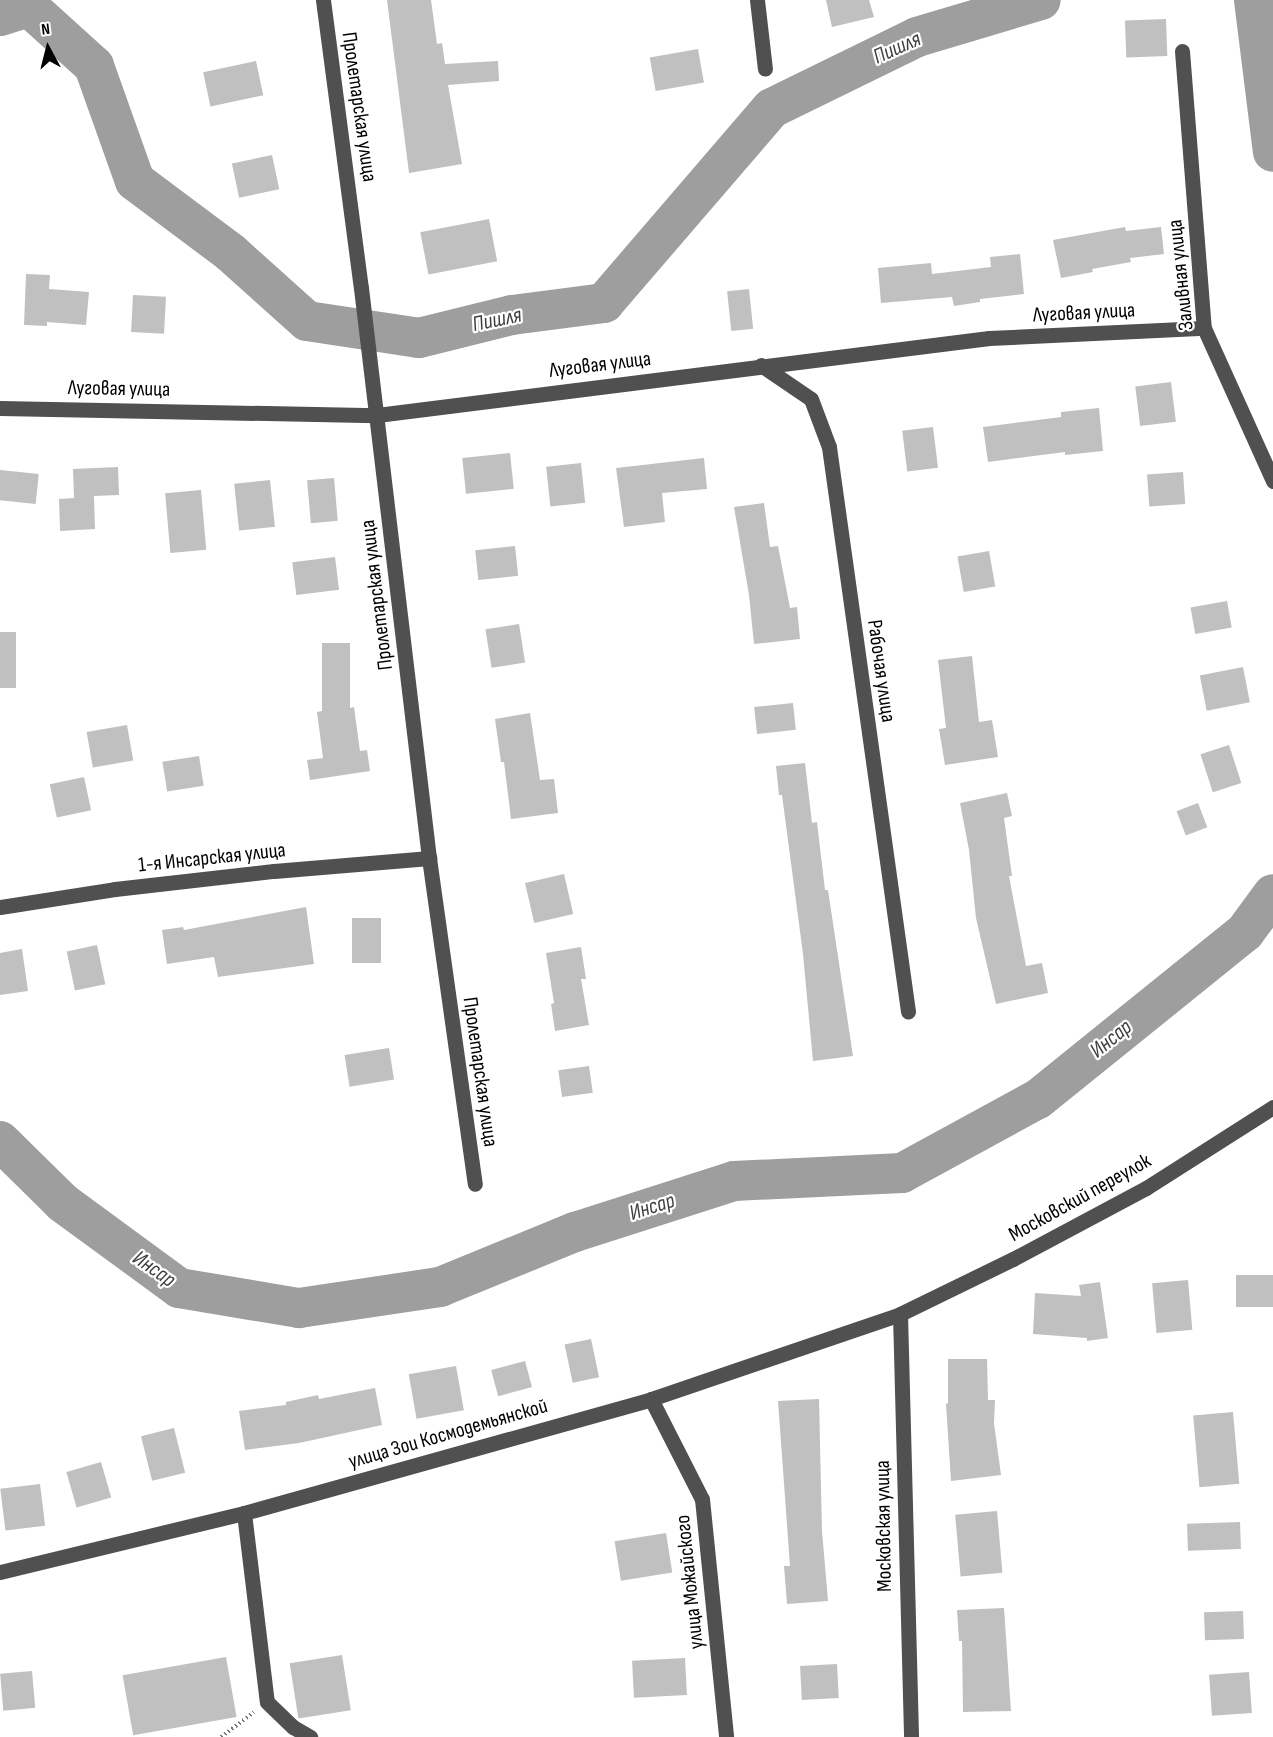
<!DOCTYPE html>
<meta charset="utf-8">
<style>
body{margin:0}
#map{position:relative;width:1273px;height:1737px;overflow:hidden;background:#fff;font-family:"Sofia Sans Condensed",sans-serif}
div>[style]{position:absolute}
.river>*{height:40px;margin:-20px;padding:0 20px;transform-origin:20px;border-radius:20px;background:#9e9e9e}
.building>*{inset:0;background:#c0c0c0;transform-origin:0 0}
.path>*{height:4px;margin-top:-2px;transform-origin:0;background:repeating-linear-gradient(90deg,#727272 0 1.5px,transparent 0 4.5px)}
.minor>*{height:15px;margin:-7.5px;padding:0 7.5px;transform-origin:7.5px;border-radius:7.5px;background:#505050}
span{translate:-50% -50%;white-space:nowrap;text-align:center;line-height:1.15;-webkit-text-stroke:4.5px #fff;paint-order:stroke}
.street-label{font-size:21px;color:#000}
.water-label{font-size:22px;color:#3f3f3f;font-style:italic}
.north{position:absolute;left:18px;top:18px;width:60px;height:60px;-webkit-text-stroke:4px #fff;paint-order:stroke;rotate:353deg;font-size:16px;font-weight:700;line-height:24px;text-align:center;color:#000}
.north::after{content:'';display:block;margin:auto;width:21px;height:27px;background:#000;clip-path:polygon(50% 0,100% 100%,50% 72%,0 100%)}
</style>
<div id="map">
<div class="river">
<div style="left:1254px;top:0;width:153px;rotate:82.9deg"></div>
<div style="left:0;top:16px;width:30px;rotate:-17deg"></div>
<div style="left:29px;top:7px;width:88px;rotate:42.2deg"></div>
<div style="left:94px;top:66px;width:122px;rotate:70.4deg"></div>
<div style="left:135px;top:181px;width:119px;rotate:36.8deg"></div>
<div style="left:230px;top:252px;width:103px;rotate:41.9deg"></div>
<div style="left:307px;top:321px;width:113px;rotate:8.6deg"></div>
<div style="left:419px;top:338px;width:96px;rotate:-13.9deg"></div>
<div style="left:512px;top:315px;width:93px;rotate:-7.4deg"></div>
<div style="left:604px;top:303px;width:257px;rotate:-49.3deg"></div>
<div style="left:772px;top:108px;width:161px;rotate:-26.1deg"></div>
<div style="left:917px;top:37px;width:129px;rotate:-16.6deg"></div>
<div style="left:0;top:1141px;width:88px;rotate:44.5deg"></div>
<div style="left:63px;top:1203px;width:144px;rotate:36.2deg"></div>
<div style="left:179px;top:1288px;width:122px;rotate:9.5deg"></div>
<div style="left:299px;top:1308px;width:143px;rotate:-8.5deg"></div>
<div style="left:440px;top:1287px;width:146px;rotate:-22.2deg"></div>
<div style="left:575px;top:1232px;width:167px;rotate:-17.8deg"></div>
<div style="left:734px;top:1181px;width:168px;rotate:-2.7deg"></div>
<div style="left:902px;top:1173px;width:155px;rotate:-28.6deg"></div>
<div style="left:1038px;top:1099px;width:266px;rotate:-38.9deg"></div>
<div style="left:1245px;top:932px;width:47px;rotate:-53.6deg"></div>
</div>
<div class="building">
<div style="clip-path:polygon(387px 0,431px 0,437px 44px,442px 43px,445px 64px,498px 61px,499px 81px,448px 85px,462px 164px,409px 173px)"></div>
<div style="clip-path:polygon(826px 0,869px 0,874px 17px,832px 27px)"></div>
<div style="left:1166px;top:19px;width:37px;height:41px;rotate:88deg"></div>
<div style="left:698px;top:49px;width:34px;height:49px;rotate:80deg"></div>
<div style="left:256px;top:61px;width:35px;height:54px;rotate:78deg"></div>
<div style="left:272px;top:155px;width:35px;height:41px;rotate:78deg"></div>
<div style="left:489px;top:219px;width:43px;height:70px;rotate:79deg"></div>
<div style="clip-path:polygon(1125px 227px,1126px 231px,1161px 227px,1164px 254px,1130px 258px,1131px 262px,1092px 269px,1093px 272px,1061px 278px,1053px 240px)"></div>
<div style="clip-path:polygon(1020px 254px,1024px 294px,980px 299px,980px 302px,954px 306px,952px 297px,881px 303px,878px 268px,931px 263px,932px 274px,991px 267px,990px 257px)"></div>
<div style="clip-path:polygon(26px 274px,50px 275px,49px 289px,89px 292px,86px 325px,47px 322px,47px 326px,24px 325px)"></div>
<div style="left:749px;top:289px;width:40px;height:22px;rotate:84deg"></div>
<div style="left:133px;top:295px;width:33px;height:37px;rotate:3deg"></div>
<div style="left:1171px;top:382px;width:40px;height:36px;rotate:83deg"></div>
<div style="clip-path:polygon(1099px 408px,1103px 451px,1065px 455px,1065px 452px,988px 462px,983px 427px,1061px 417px,1061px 412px)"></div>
<div style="left:933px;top:427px;width:41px;height:31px;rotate:83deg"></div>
<div style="left:510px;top:453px;width:36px;height:48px;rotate:84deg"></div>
<div style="clip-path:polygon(704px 458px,707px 489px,662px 493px,665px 522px,624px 527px,616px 468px)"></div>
<div style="left:581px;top:463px;width:40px;height:35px;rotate:84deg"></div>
<div style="clip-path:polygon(118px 467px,119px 495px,94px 496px,95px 529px,60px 531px,59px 499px,74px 498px,73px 469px)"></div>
<div style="left:0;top:470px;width:39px;height:30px;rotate:6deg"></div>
<div style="left:1183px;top:472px;width:32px;height:36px;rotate:86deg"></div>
<div style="left:334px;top:478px;width:43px;height:27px;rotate:85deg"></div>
<div style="left:270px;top:480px;width:47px;height:36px;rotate:84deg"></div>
<div style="left:201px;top:490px;width:60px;height:36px;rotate:85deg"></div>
<div style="clip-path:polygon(764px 503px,770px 547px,778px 546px,790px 608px,797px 607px,800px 639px,754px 644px,749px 595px,734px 507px)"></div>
<div style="left:515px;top:546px;width:30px;height:40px;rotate:84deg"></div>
<div style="left:989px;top:551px;width:36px;height:32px;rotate:80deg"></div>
<div style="left:335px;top:557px;width:33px;height:43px;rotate:83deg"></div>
<div style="left:1227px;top:601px;width:27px;height:37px;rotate:80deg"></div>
<div style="left:519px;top:624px;width:39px;height:34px;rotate:81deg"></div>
<div style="left:0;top:632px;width:16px;height:56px"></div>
<div style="clip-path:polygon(322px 643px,350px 643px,350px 708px,354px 707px,360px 751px,367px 750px,370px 771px,310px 780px,307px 760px,323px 758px,317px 712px,322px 711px)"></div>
<div style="clip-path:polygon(972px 656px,979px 722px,992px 720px,998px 757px,945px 765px,939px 729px,946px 728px,938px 660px)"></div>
<div style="left:1243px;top:667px;width:36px;height:44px;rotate:79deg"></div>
<div style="left:793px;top:703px;width:27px;height:39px;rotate:84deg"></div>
<div style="clip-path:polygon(530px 713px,540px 780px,554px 779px,558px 813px,511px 819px,504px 762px,501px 762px,495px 719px)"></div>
<div style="left:127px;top:725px;width:36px;height:41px;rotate:80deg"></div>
<div style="left:1229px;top:745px;width:40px;height:30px;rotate:72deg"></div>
<div style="left:199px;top:756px;width:30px;height:37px;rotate:81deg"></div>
<div style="clip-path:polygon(805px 763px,812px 823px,817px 822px,825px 890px,828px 890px,853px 1056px,813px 1061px,803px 954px,782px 795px,779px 795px,776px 766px)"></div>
<div style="left:84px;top:777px;width:34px;height:35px;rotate:78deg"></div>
<div style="clip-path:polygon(1007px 793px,1012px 816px,1004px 818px,1012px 876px,1009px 876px,1026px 966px,1042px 963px,1048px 993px,996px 1004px,976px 918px,969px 850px,960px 803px)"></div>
<div style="left:1198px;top:803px;width:26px;height:23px;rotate:69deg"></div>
<div style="left:564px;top:874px;width:41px;height:40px;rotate:77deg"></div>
<div style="clip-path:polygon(306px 907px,314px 964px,218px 977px,214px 957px,167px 964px,162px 930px,183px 927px,184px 930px)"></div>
<div style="left:352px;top:918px;width:29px;height:45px"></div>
<div style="left:97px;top:945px;width:40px;height:31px;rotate:78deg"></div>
<div style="clip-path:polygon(581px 947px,586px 979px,581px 979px,589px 1025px,555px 1031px,551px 1004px,554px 1003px,546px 953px)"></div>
<div style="clip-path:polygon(22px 949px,28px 991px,0 995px,0 953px)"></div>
<div style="left:389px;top:1048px;width:32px;height:45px;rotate:81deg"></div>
<div style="left:589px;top:1066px;width:27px;height:31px;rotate:82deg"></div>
<div style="left:1273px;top:1275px;width:32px;height:37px;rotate:90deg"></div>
<div style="left:1188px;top:1280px;width:50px;height:36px;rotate:85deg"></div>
<div style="clip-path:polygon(1100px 1282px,1108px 1338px,1087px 1341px,1087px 1338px,1033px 1334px,1035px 1293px,1081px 1296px,1079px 1285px)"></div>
<div style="left:591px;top:1339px;width:39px;height:27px;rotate:78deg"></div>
<div style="clip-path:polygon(948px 1359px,987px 1359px,988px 1400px,995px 1400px,994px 1423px,1001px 1475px,951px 1481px,946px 1404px,948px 1403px)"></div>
<div style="left:525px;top:1361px;width:27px;height:35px;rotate:75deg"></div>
<div style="left:456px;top:1366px;width:45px;height:48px;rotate:80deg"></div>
<div style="clip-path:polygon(375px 1388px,382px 1425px,299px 1443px,245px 1450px,239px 1411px,286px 1405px,286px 1402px,318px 1395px,319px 1399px)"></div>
<div style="clip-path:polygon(819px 1399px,822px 1531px,828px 1601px,787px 1604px,784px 1566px,790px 1566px,778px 1401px)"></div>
<div style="left:1233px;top:1412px;width:72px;height:40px;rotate:85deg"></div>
<div style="left:174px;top:1428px;width:46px;height:34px;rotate:76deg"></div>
<div style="left:101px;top:1462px;width:37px;height:36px;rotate:74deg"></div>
<div style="left:40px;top:1484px;width:42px;height:40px;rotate:83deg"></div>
<div style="left:997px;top:1511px;width:62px;height:42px;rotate:85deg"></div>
<div style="left:1240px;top:1522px;width:27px;height:53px;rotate:88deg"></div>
<div style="left:666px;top:1533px;width:40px;height:52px;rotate:81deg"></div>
<div style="clip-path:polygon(1004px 1608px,1011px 1711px,963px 1712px,962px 1641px,959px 1641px,957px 1610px)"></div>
<div style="left:1243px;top:1611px;width:28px;height:39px;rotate:88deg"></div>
<div style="left:342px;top:1655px;width:56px;height:53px;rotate:81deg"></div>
<div style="left:226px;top:1657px;width:61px;height:105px;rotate:80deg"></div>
<div style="left:685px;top:1658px;width:37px;height:53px;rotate:87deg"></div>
<div style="left:837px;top:1664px;width:34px;height:37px;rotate:87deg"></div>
<div style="left:32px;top:1671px;width:37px;height:32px;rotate:85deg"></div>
<div style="left:1249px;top:1672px;width:41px;height:40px;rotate:86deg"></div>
</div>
<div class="path">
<div style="left:221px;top:1737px;width:41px;rotate:-37.1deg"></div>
</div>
<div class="minor">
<div style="left:323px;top:0;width:290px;rotate:82.5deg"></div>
<div style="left:361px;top:288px;width:574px;rotate:83.2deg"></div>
<div style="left:429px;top:858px;width:329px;rotate:82deg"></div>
<div style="left:757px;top:0;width:69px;rotate:83.4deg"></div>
<div style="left:1182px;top:51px;width:278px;rotate:85.5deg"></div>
<div style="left:1204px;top:328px;width:168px;rotate:65.7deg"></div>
<div style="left:761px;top:365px;width:60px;rotate:34.2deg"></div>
<div style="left:811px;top:399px;width:51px;rotate:69.4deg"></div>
<div style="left:829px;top:447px;width:570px;rotate:82.03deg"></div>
<div style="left:0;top:408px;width:377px;rotate:1.1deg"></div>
<div style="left:377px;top:415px;width:617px;rotate:-7.17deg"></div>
<div style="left:989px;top:338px;width:215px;rotate:-2.7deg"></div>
<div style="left:0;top:907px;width:116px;rotate:-8.9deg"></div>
<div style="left:115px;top:889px;width:160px;rotate:-6.5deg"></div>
<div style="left:274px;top:871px;width:156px;rotate:-4.8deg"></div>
<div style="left:900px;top:1314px;width:423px;rotate:88.5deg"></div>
<div style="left:651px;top:1399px;width:112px;rotate:63deg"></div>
<div style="left:702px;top:1499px;width:239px;rotate:84.2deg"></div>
<div style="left:244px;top:1513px;width:190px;rotate:83.1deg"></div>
<div style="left:267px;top:1702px;width:36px;rotate:44deg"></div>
<div style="left:293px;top:1727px;width:20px;rotate:30deg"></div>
<div style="left:0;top:1572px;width:251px;rotate:-13.6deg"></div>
<div style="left:244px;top:1513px;width:423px;rotate:-15.6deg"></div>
<div style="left:651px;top:1399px;width:263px;rotate:-18.8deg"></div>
<div style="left:900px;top:1314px;width:126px;rotate:-26deg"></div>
<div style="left:1013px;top:1259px;width:151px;rotate:-28.1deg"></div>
<div style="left:1146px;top:1188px;width:151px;rotate:-32.5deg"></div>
</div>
<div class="street-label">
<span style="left:359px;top:107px;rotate:82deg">Пролетарская улица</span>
<span style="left:1181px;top:275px;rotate:-96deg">Заливная улица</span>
<span style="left:1084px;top:313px;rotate:-3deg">Луговая улица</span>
<span style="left:600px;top:365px;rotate:-7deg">Луговая улица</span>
<span style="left:119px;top:389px;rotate:1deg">Луговая улица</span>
<span style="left:377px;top:595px;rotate:-97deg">Пролетарская улица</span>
<span style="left:881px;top:671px;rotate:82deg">Рабочая улица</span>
<span style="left:212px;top:858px;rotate:-6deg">1-я Инсарская улица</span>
<span style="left:480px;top:1072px;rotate:82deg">Пролетарская улица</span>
<span style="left:1080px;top:1198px;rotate:-29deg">Московский переулок</span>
<span style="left:448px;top:1434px;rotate:-16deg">улица Зои Космодемьянской</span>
<span style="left:884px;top:1526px;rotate:-91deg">Московская улица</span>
<span style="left:690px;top:1582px;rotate:-96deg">улица Можайского</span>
</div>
<div class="water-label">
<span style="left:897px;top:48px;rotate:-24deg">Пишля</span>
<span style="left:497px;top:320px;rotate:-12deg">Пишля</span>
<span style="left:1111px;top:1039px;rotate:-39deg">Инсар</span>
<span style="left:652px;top:1207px;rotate:-18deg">Инсар</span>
<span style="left:154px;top:1269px;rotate:35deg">Инсар</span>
</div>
<div class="north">N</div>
</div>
